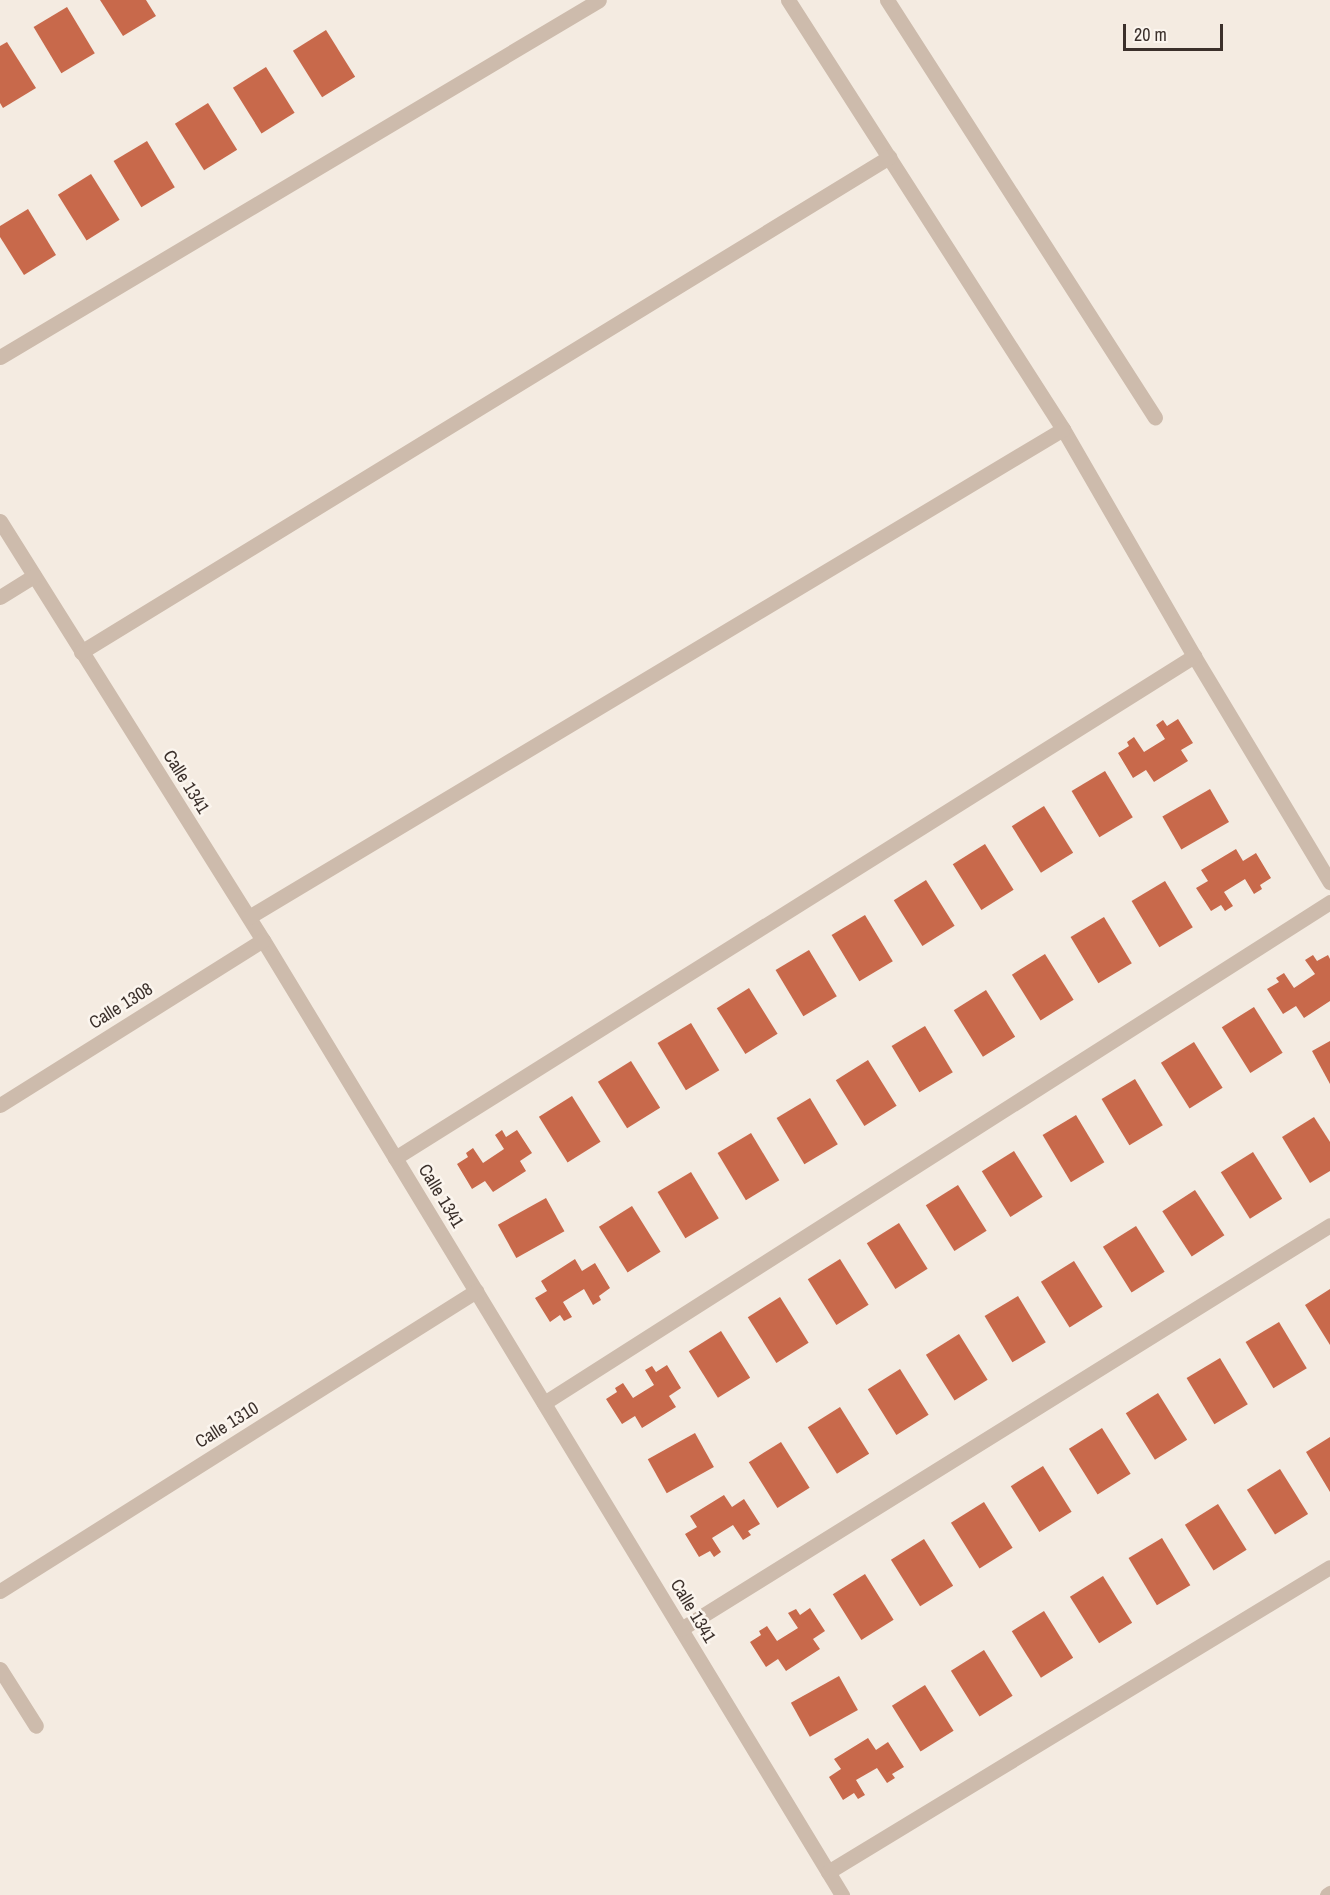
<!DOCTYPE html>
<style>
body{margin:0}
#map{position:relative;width:1330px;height:1895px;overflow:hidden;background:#f4ebe1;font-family:"Archivo Narrow",sans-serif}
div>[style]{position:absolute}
.building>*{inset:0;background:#c8694b;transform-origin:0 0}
.street>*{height:15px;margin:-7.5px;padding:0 7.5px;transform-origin:7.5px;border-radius:7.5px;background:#cdbbac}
span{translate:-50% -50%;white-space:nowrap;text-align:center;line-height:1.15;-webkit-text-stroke:5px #fbf5ee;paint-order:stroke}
.street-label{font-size:18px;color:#3b302b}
.scale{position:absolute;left:1123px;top:24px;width:100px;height:27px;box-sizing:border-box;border:3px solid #3b302b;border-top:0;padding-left:8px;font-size:18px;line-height:21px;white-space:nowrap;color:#3b302b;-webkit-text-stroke:4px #fbf5ee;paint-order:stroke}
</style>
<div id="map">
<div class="building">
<div style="clip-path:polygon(100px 0,146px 0,156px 16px,123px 36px)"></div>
<div style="left:67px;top:7px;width:54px;height:39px;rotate:59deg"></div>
<div style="left:326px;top:30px;width:55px;height:39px;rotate:58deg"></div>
<div style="clip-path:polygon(7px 42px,36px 88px,3px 108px,0 103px,0 46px)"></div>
<div style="left:266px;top:67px;width:54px;height:39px;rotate:58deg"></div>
<div style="left:208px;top:103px;width:55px;height:39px;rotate:58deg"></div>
<div style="left:147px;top:141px;width:54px;height:39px;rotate:59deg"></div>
<div style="left:91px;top:174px;width:54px;height:39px;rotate:58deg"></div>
<div style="clip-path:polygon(28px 209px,56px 255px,24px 275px,0 237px,0 226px)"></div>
<div style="clip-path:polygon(1178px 719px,1193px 743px,1181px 750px,1188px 761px,1154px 782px,1146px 770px,1133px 778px,1118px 753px,1129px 746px,1127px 742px,1134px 737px,1144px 752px,1165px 739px,1156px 725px,1163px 720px,1167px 726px)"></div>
<div style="left:1105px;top:771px;width:54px;height:39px;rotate:59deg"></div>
<div style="left:1210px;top:789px;width:38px;height:55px;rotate:60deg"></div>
<div style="left:1044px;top:806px;width:55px;height:38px;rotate:58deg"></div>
<div style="left:985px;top:844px;width:54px;height:38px;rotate:58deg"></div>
<div style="clip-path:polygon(1236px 849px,1243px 861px,1256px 853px,1271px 878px,1260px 885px,1262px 889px,1254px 894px,1245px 879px,1224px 892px,1233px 906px,1225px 911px,1221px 905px,1211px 911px,1196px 888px,1208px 881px,1201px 870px)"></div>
<div style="left:926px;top:880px;width:54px;height:38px;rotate:58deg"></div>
<div style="left:1165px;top:881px;width:54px;height:39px;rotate:59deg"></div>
<div style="left:865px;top:915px;width:54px;height:39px;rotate:59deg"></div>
<div style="left:1104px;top:917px;width:54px;height:39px;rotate:59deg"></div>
<div style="left:809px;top:950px;width:54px;height:39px;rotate:59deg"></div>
<div style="left:1045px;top:954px;width:54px;height:39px;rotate:58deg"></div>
<div style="clip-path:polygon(1313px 955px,1317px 961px,1328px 955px,1330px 959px,1330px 1001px,1304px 1018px,1296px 1006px,1283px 1014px,1267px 989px,1279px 982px,1276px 978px,1284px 973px,1294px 988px,1315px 974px,1305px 960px)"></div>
<div style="left:749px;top:988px;width:54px;height:38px;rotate:58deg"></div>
<div style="left:986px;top:990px;width:55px;height:38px;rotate:58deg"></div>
<div style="left:1254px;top:1007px;width:54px;height:38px;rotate:58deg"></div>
<div style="left:691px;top:1023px;width:55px;height:39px;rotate:59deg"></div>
<div style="left:925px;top:1026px;width:54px;height:39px;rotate:59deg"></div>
<div style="clip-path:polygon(1330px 1041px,1330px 1084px,1312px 1051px)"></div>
<div style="left:1194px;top:1042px;width:54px;height:39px;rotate:58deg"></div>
<div style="left:868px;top:1060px;width:54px;height:38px;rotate:58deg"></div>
<div style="left:631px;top:1061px;width:55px;height:39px;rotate:58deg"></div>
<div style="left:1135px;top:1079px;width:54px;height:39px;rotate:59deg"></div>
<div style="left:572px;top:1096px;width:54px;height:39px;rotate:58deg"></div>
<div style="left:810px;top:1098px;width:54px;height:39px;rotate:59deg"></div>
<div style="left:1076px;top:1115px;width:55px;height:39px;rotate:59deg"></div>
<div style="clip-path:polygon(1314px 1117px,1330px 1142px,1330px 1171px,1310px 1183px,1282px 1137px)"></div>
<div style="clip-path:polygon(502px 1130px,506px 1137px,517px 1130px,532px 1153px,520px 1161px,526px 1171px,493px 1192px,485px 1181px,472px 1189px,457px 1164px,468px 1157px,466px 1153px,473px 1148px,483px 1163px,504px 1149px,495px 1135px)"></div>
<div style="left:751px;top:1133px;width:55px;height:39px;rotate:59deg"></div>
<div style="left:1014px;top:1151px;width:54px;height:38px;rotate:58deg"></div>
<div style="left:1253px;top:1152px;width:55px;height:38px;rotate:58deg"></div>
<div style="left:691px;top:1172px;width:54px;height:39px;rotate:59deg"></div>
<div style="left:958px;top:1185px;width:54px;height:38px;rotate:58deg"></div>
<div style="left:1195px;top:1190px;width:54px;height:39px;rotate:57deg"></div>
<div style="left:546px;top:1198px;width:38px;height:55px;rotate:61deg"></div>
<div style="left:632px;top:1206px;width:54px;height:39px;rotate:58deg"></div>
<div style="left:899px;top:1223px;width:54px;height:38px;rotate:58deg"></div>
<div style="left:1136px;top:1226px;width:54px;height:39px;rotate:58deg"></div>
<div style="clip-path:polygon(575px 1259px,582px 1271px,595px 1263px,610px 1288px,599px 1296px,601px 1300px,593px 1305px,584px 1289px,563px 1302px,572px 1317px,564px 1321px,560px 1315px,550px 1322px,535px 1298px,547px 1291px,541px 1281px)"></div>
<div style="left:840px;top:1259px;width:54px;height:38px;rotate:58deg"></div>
<div style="left:1074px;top:1261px;width:54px;height:39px;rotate:58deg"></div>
<div style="clip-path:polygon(1330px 1289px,1330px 1345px,1305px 1305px)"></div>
<div style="left:1018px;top:1296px;width:54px;height:39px;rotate:59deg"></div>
<div style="left:780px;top:1297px;width:54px;height:38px;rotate:58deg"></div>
<div style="left:1279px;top:1322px;width:54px;height:39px;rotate:59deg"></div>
<div style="left:721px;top:1331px;width:55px;height:38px;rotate:58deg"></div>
<div style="left:959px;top:1334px;width:54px;height:39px;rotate:58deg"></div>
<div style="left:1220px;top:1358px;width:54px;height:39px;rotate:59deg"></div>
<div style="clip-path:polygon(667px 1365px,681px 1388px,669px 1396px,676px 1407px,642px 1428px,635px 1416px,622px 1424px,606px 1399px,617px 1392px,615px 1388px,623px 1383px,633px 1398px,654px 1385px,645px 1370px,652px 1366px,656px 1372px)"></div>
<div style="left:900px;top:1369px;width:54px;height:38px;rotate:58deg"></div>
<div style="left:1158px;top:1393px;width:55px;height:38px;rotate:58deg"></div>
<div style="left:840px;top:1407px;width:55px;height:38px;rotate:58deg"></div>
<div style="left:1102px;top:1428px;width:54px;height:39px;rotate:58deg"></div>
<div style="left:695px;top:1433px;width:39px;height:54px;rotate:61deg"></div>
<div style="clip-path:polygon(1330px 1437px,1330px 1492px,1306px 1452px)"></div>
<div style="left:781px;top:1442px;width:54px;height:38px;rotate:58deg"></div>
<div style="left:1043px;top:1466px;width:54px;height:38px;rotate:58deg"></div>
<div style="left:1280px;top:1469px;width:53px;height:39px;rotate:58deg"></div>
<div style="clip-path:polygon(724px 1495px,732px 1507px,744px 1499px,760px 1524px,748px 1531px,751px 1535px,743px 1540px,733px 1525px,712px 1538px,721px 1552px,714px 1557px,710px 1551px,699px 1557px,685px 1534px,697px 1527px,690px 1516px)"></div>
<div style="left:984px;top:1502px;width:54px;height:39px;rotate:58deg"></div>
<div style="left:1218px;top:1504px;width:54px;height:39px;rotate:58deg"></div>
<div style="left:1162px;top:1538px;width:55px;height:39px;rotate:59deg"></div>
<div style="left:924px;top:1539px;width:55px;height:39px;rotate:58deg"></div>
<div style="left:865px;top:1574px;width:54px;height:38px;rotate:58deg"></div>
<div style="left:1103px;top:1576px;width:55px;height:39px;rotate:58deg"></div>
<div style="clip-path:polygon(810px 1608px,825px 1631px,813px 1639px,820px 1649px,786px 1671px,778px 1659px,766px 1667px,750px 1642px,761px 1635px,759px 1631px,767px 1626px,777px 1641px,798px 1628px,788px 1613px,796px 1609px,800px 1615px)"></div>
<div style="left:1044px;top:1611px;width:55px;height:38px;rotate:58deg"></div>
<div style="left:984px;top:1650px;width:54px;height:39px;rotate:58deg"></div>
<div style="left:839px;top:1676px;width:39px;height:55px;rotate:61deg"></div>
<div style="left:925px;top:1685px;width:54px;height:39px;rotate:58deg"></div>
<div style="clip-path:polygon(868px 1738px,876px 1750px,888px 1742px,904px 1767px,892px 1774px,895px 1778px,887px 1783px,877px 1768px,856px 1780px,865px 1795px,858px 1799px,854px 1793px,843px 1800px,829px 1777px,841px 1769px,834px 1759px)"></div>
</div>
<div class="street">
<div style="left:788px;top:0;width:510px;rotate:57.34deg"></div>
<div style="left:1063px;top:429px;width:262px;rotate:60deg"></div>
<div style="left:1194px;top:656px;width:264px;rotate:59deg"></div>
<div style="left:887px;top:0;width:496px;rotate:57.3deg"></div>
<div style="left:0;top:357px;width:697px;rotate:-30.79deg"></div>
<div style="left:0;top:521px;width:495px;rotate:57.9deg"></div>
<div style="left:263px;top:940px;width:1117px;rotate:58.77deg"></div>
<div style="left:0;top:597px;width:40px;rotate:-32deg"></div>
<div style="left:81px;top:652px;width:948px;rotate:-31.49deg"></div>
<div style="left:249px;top:917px;width:949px;rotate:-30.94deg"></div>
<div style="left:0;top:1105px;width:310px;rotate:-32.1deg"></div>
<div style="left:395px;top:1158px;width:944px;rotate:-32.14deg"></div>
<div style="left:544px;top:1403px;width:932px;rotate:-32.51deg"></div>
<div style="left:0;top:1591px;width:563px;rotate:-32.22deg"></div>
<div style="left:681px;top:1629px;width:764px;rotate:-31.9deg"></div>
<div style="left:0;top:1669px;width:67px;rotate:57.7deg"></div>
<div style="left:828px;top:1872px;width:587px;rotate:-31.28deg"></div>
<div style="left:1327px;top:1895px;width:4px;rotate:-34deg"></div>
</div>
<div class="street-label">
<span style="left:186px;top:782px;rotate:58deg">Calle 1341</span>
<span style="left:121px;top:1006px;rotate:-32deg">Calle 1308</span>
<span style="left:441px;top:1196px;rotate:59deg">Calle 1341</span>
<span style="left:227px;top:1425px;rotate:-32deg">Calle 1310</span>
<span style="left:693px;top:1611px;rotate:59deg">Calle 1341</span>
</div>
<div class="scale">20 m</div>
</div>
